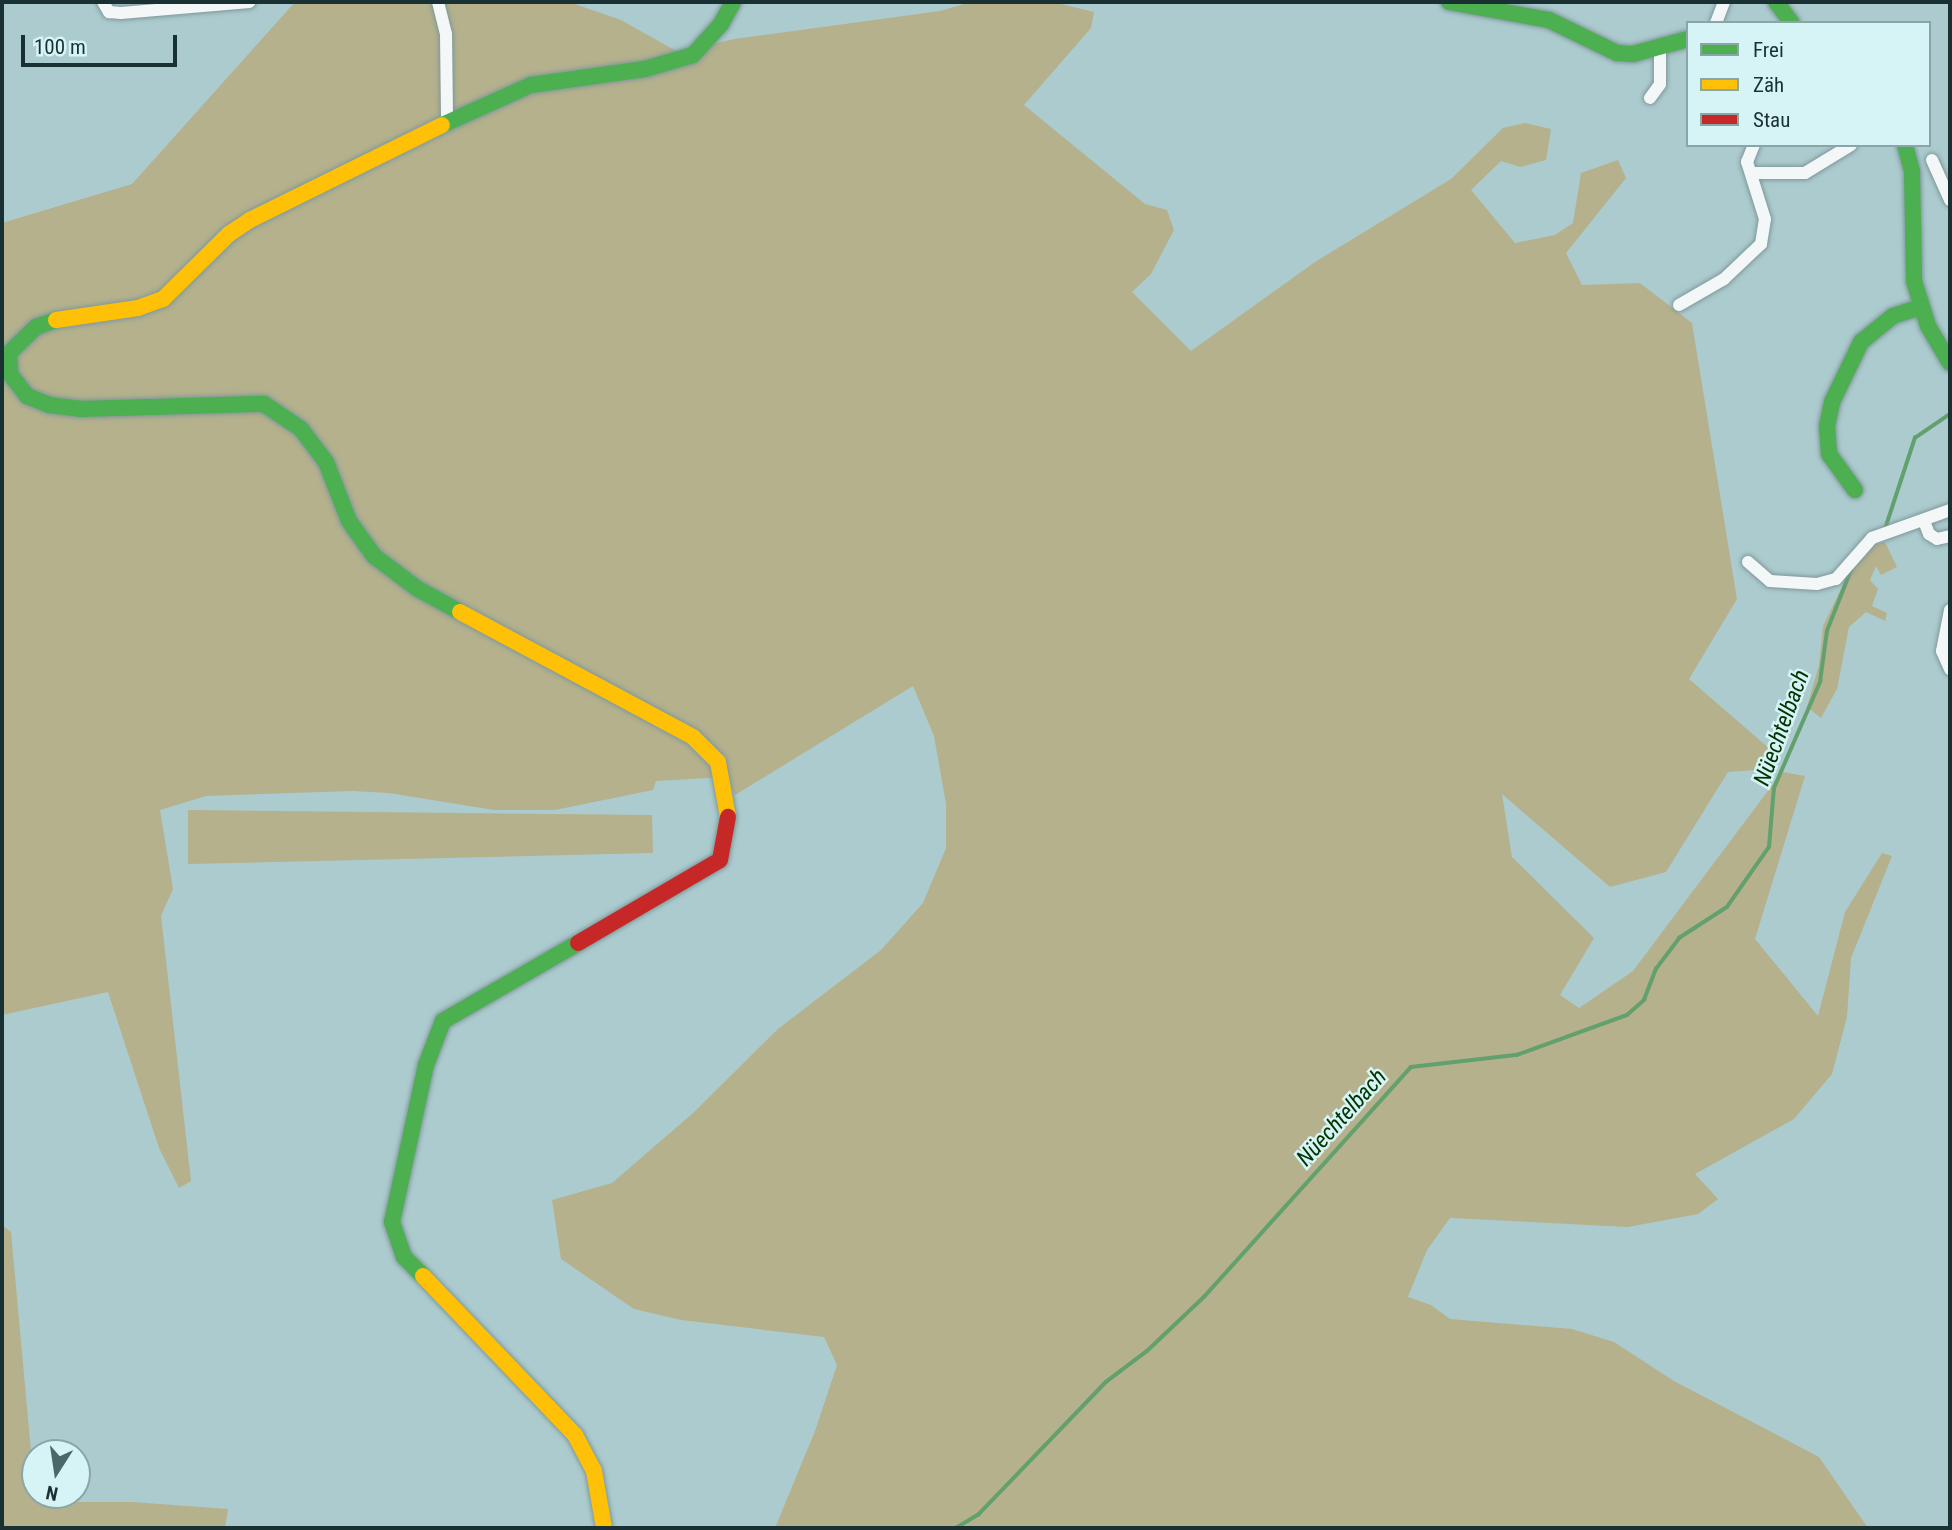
<!DOCTYPE html>
<meta charset="utf-8">
<style>
body{margin:0}
#map{position:relative;width:1952px;height:1530px;overflow:hidden;background:#accbce;font-family:"Roboto Condensed",sans-serif}
div>[style]{position:absolute}
.green>*{inset:0;background:#b5b18c}
.stream>*{height:3.5px;margin:-1.75px;padding:0 1.75px;transform-origin:1.75px;border-radius:1.75px;background:#62a06d}
.roads{filter:drop-shadow(0 0 2px #7f989a) drop-shadow(0 0 2px #7f989a)}
.street>*{height:12px;margin:-6px;padding:0 6px;transform-origin:6px;border-radius:6px;background:#f3f7f8}
.fast>*{height:16px;margin:-8px;padding:0 8px;transform-origin:8px;border-radius:8px;background:#4caf50}
.slow>*{height:16px;margin:-8px;padding:0 8px;transform-origin:8px;border-radius:8px;background:#ffc107}
.jam>*{height:16px;margin:-8px;padding:0 8px;transform-origin:8px;border-radius:8px;background:#c62828}
span{translate:-50% -50%;white-space:nowrap;text-align:center;line-height:1.15;-webkit-text-stroke:5px #d6f3f5;paint-order:stroke}
.water-label{font-size:23px;color:#003502;font-style:italic}
.frame{position:absolute;inset:0;border:4px solid #193133;pointer-events:none}
.legend{position:absolute;left:1686px;top:21px;width:245px;height:126px;box-sizing:border-box;background:#d6f3f5;border:2px solid #8aa5a7;margin:0;padding:9px 12px;list-style:none;font-size:21px;color:#193133}
.legend li{display:flex;align-items:center;gap:14px;height:35px}
.legend b{width:35px;border:2px solid #8aa5a7}
.north{position:absolute;left:21px;top:1439px;width:70px;height:70px;box-sizing:border-box;background:#d6f3f5;border:2px solid #8aa5a7;border-radius:50%;rotate:192deg;font-size:19px;font-weight:700;line-height:28px;text-align:center;color:#193133}
.north::after{content:'';display:block;margin:auto;width:24px;height:32px;background:#4c6769;clip-path:polygon(50% 0,100% 100%,50% 72%,0 100%)}
.scale{position:absolute;left:21px;top:35px;width:156px;height:32px;box-sizing:border-box;border:4px solid #193133;border-top:0;padding-left:9px;font-size:21px;line-height:24px;white-space:nowrap;color:#193133;-webkit-text-stroke:5px #d6f3f5;paint-order:stroke}
</style>
<div id="map">
<div class="green">
<div style="clip-path:polygon(295px 2px,569px 2px,621px 20px,678px 52px,734px 39px,940px 11px,971px 2px,1053px 2px,1094px 12px,1091px 28px,1024px 105px,1145px 204px,1167px 210px,1174px 230px,1151px 274px,1132px 292px,1191px 351px,1315px 262px,1451px 179px,1503px 128px,1525px 123px,1551px 129px,1546px 160px,1520px 167px,1501px 161px,1471px 190px,1515px 243px,1555px 235px,1573px 223px,1581px 173px,1618px 160px,1626px 178px,1566px 253px,1582px 285px,1640px 283px,1692px 323px,1737px 599px,1689px 679px,1778px 756px,1771px 769px,1728px 772px,1666px 872px,1610px 887px,1502px 794px,1512px 857px,1594px 938px,1560px 995px,1579px 1008px,1633px 971px,1782px 772px,1805px 776px,1755px 939px,1818px 1016px,1845px 912px,1882px 853px,1892px 856px,1851px 958px,1847px 1017px,1832px 1074px,1794px 1119px,1695px 1174px,1718px 1199px,1698px 1214px,1628px 1227px,1450px 1218px,1427px 1250px,1408px 1297px,1431px 1305px,1450px 1319px,1572px 1329px,1614px 1342px,1674px 1381px,1819px 1457px,1868px 1528px,775px 1528px,815px 1431px,837px 1365px,824px 1337px,681px 1320px,634px 1309px,561px 1259px,552px 1200px,612px 1183px,692px 1114px,778px 1029px,881px 950px,923px 903px,946px 848px,946px 804px,934px 736px,913px 686px,735px 795px,726px 777px,656px 781px,653px 790px,555px 810px,494px 810px,389px 793px,352px 791px,206px 796px,160px 810px,173px 889px,161px 916px,191px 1181px,179px 1188px,159px 1148px,108px 992px,2px 1015px,2px 223px,132px 184px)"></div>
<div style="clip-path:polygon(1885px 542px,1897px 567px,1881px 575px,1876px 566px,1870px 580px,1878px 589px,1872px 606px,1887px 613px,1885px 621px,1866px 612px,1849px 627px,1837px 689px,1821px 718px,1807px 707px,1819px 665px,1823px 626px,1855px 560px,1869px 546px)"></div>
<div style="clip-path:polygon(188px 810px,652px 815px,653px 853px,188px 864px)"></div>
<div style="clip-path:polygon(2px 1225px,11px 1232px,35px 1495px,41px 1495px,44px 1502px,132px 1502px,228px 1509px,225px 1528px,2px 1528px)"></div>
</div>
<div class="stream">
<div style="left:1885px;top:529px;width:96px;rotate:-71.8deg"></div>
<div style="left:1915px;top:438px;width:42px;rotate:-34.4deg"></div>
<div style="left:956px;top:1528px;width:26px;rotate:-31deg"></div>
<div style="left:978px;top:1515px;width:185px;rotate:-46.1deg"></div>
<div style="left:1106px;top:1382px;width:51px;rotate:-37.1deg"></div>
<div style="left:1147px;top:1351px;width:79px;rotate:-43.5deg"></div>
<div style="left:1204px;top:1297px;width:309px;rotate:-48deg"></div>
<div style="left:1411px;top:1067px;width:107px;rotate:-6.5deg"></div>
<div style="left:1517px;top:1055px;width:117px;rotate:-20deg"></div>
<div style="left:1627px;top:1015px;width:23px;rotate:-41deg"></div>
<div style="left:1644px;top:1000px;width:33px;rotate:-69deg"></div>
<div style="left:1656px;top:969px;width:39px;rotate:-53deg"></div>
<div style="left:1679px;top:938px;width:57px;rotate:-32.9deg"></div>
<div style="left:1727px;top:907px;width:73px;rotate:-55deg"></div>
<div style="left:1769px;top:847px;width:59px;rotate:-85.2deg"></div>
<div style="left:1774px;top:788px;width:116px;rotate:-66.5deg"></div>
<div style="left:1820px;top:682px;width:51px;rotate:-82.2deg"></div>
<div style="left:1827px;top:631px;width:66px;rotate:-68.5deg"></div>
</div>
<div class="roads">
<div class="street">
<div style="left:103px;top:2px;width:12px;rotate:59deg"></div>
<div style="left:109px;top:12px;width:12px;rotate:5deg"></div>
<div style="left:121px;top:13px;width:129px;rotate:-4.9deg"></div>
<div style="left:438px;top:2px;width:33px;rotate:76deg"></div>
<div style="left:446px;top:34px;width:87px;rotate:89.3deg"></div>
<div style="left:1716px;top:23px;width:22px;rotate:-69deg"></div>
<div style="left:1650px;top:98px;width:17px;rotate:-54deg"></div>
<div style="left:1660px;top:84px;width:39px;rotate:-90deg"></div>
<div style="left:1932px;top:160px;width:44px;rotate:65.8deg"></div>
<div style="left:1751px;top:173px;width:54px"></div>
<div style="left:1805px;top:173px;width:54px;rotate:-31.3deg"></div>
<div style="left:1679px;top:305px;width:52px;rotate:-30deg"></div>
<div style="left:1724px;top:279px;width:51px;rotate:-43.4deg"></div>
<div style="left:1761px;top:244px;width:25px;rotate:-81deg"></div>
<div style="left:1765px;top:219px;width:60px;rotate:-107.5deg"></div>
<div style="left:1747px;top:162px;width:18px;rotate:-68deg"></div>
<div style="left:1924px;top:521px;width:14px;rotate:69deg"></div>
<div style="left:1929px;top:534px;width:9px;rotate:32deg"></div>
<div style="left:1937px;top:539px;width:13px;rotate:-13deg"></div>
<div style="left:1748px;top:562px;width:29px;rotate:41deg"></div>
<div style="left:1770px;top:581px;width:47px;rotate:3.7deg"></div>
<div style="left:1817px;top:584px;width:20px;rotate:-15deg"></div>
<div style="left:1836px;top:579px;width:55px;rotate:-48.7deg"></div>
<div style="left:1872px;top:538px;width:83px;rotate:-19.7deg"></div>
<div style="left:1950px;top:610px;width:42px;rotate:101deg"></div>
<div style="left:1942px;top:651px;width:20px;rotate:66deg"></div>
</div>
<div class="fast">
<div style="left:1449px;top:2px;width:102px;rotate:10.2deg"></div>
<div style="left:1549px;top:20px;width:76px;rotate:25.9deg"></div>
<div style="left:1617px;top:53px;width:16px;rotate:4deg"></div>
<div style="left:1633px;top:54px;width:57px;rotate:-15.3deg"></div>
<div style="left:1776px;top:2px;width:26px;rotate:53deg"></div>
<div style="left:442px;top:125px;width:98px;rotate:-24.2deg"></div>
<div style="left:531px;top:85px;width:115px;rotate:-8deg"></div>
<div style="left:645px;top:69px;width:50px;rotate:-16.3deg"></div>
<div style="left:693px;top:55px;width:42px;rotate:-47.9deg"></div>
<div style="left:721px;top:24px;width:25px;rotate:-61deg"></div>
<div style="left:1905px;top:145px;width:28px;rotate:75deg"></div>
<div style="left:1912px;top:172px;width:109px;rotate:88.9deg"></div>
<div style="left:1914px;top:281px;width:47px;rotate:72.7deg"></div>
<div style="left:1928px;top:326px;width:43px;rotate:59.3deg"></div>
<div style="left:56px;top:320px;width:21px;rotate:161deg"></div>
<div style="left:36px;top:327px;width:37px;rotate:136deg"></div>
<div style="left:9px;top:353px;width:21px;rotate:87deg"></div>
<div style="left:10px;top:374px;width:28px;rotate:52deg"></div>
<div style="left:27px;top:396px;width:24px;rotate:22deg"></div>
<div style="left:49px;top:405px;width:31px;rotate:7deg"></div>
<div style="left:80px;top:409px;width:184px;rotate:-1.6deg"></div>
<div style="left:264px;top:404px;width:45px;rotate:34deg"></div>
<div style="left:301px;top:429px;width:41px;rotate:52.9deg"></div>
<div style="left:326px;top:462px;width:63px;rotate:68.7deg"></div>
<div style="left:349px;top:521px;width:43px;rotate:54.5deg"></div>
<div style="left:374px;top:556px;width:55px;rotate:36.9deg"></div>
<div style="left:418px;top:589px;width:48px;rotate:28.7deg"></div>
<div style="left:1855px;top:490px;width:44px;rotate:-125.8deg"></div>
<div style="left:1829px;top:454px;width:28px;rotate:-94deg"></div>
<div style="left:1827px;top:426px;width:25px;rotate:-78deg"></div>
<div style="left:1832px;top:402px;width:67px;rotate:-64.2deg"></div>
<div style="left:1861px;top:342px;width:41px;rotate:-39.1deg"></div>
<div style="left:1893px;top:316px;width:28px;rotate:-18deg"></div>
<div style="left:423px;top:1276px;width:27px;rotate:-135deg"></div>
<div style="left:404px;top:1257px;width:37px;rotate:-109deg"></div>
<div style="left:392px;top:1222px;width:161px;rotate:-77.8deg"></div>
<div style="left:426px;top:1065px;width:47px;rotate:-68.9deg"></div>
<div style="left:443px;top:1021px;width:156px;rotate:-30deg"></div>
</div>
<div class="slow">
<div style="left:56px;top:320px;width:83px;rotate:-8.3deg"></div>
<div style="left:138px;top:308px;width:27px;rotate:-20deg"></div>
<div style="left:163px;top:299px;width:93px;rotate:-44.6deg"></div>
<div style="left:229px;top:234px;width:25px;rotate:-34deg"></div>
<div style="left:250px;top:220px;width:214px;rotate:-26.3deg"></div>
<div style="left:460px;top:612px;width:264px;rotate:28.2deg"></div>
<div style="left:693px;top:737px;width:35px;rotate:45deg"></div>
<div style="left:718px;top:762px;width:56px;rotate:79.7deg"></div>
<div style="left:423px;top:1276px;width:220px;rotate:46.3deg"></div>
<div style="left:575px;top:1435px;width:41px;rotate:62.2deg"></div>
<div style="left:594px;top:1471px;width:58px;rotate:80deg"></div>
</div>
<div class="jam">
<div style="left:578px;top:943px;width:164px;rotate:-30.3deg"></div>
<div style="left:720px;top:860px;width:44px;rotate:-79.5deg"></div>
</div>
</div>
<div class="water-label">
<span style="left:1782px;top:728px;rotate:-70deg">Nüechtelbach</span>
<span style="left:1342px;top:1118px;rotate:-48deg">Nüechtelbach</span>
</div>
<div class="frame"></div>
<ul class="legend">
<li><b style="height:9px;background:#4caf50"></b>Frei</li>
<li><b style="height:9px;background:#ffc107"></b>Zäh</li>
<li><b style="height:9px;background:#c62828"></b>Stau</li>
</ul>
<div class="north">N</div>
<div class="scale">100 m</div>
</div>
